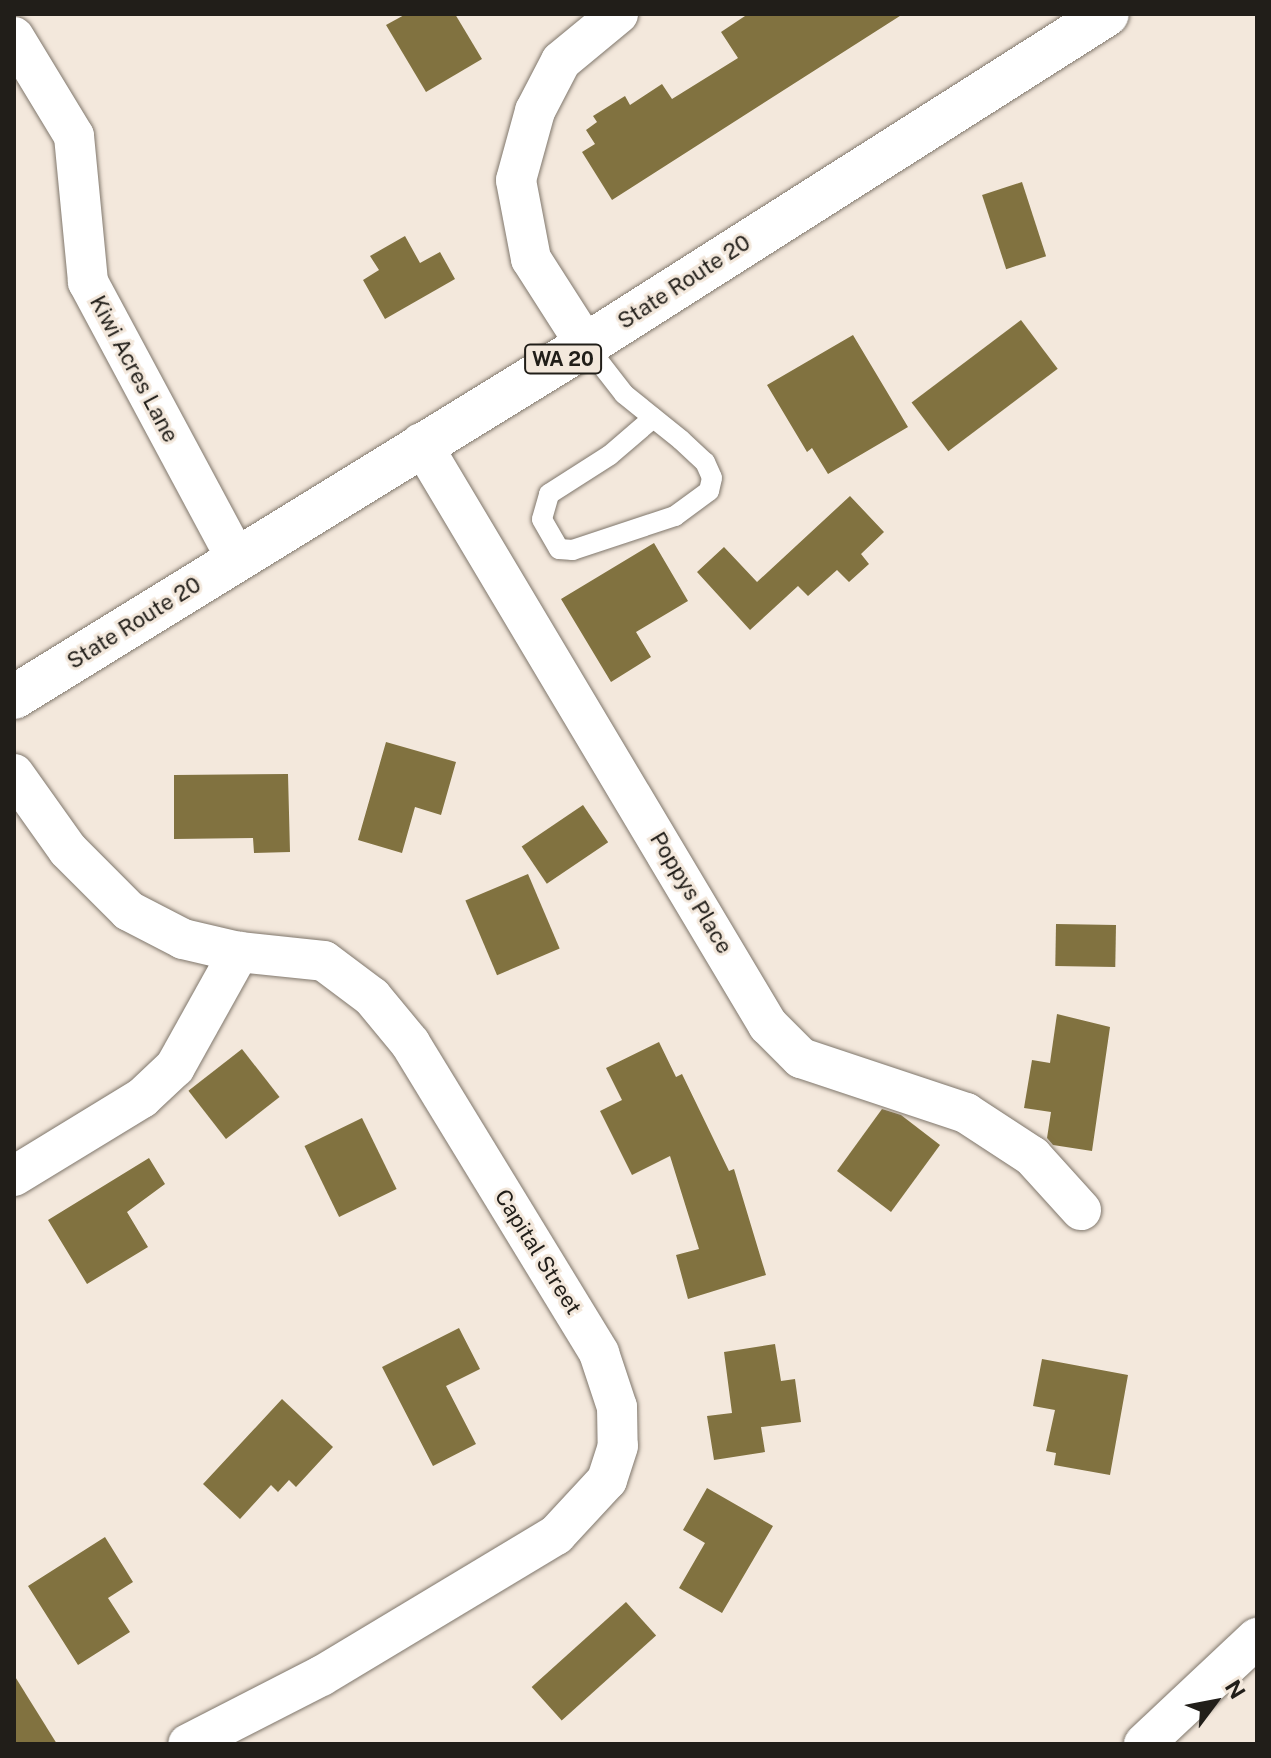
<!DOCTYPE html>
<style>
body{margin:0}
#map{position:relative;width:1271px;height:1758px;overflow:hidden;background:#f3e8dc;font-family:"Public Sans",sans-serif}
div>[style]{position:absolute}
.building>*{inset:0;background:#817240;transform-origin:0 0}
.roads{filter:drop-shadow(0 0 2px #80776c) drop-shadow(0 0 2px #80776c)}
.service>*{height:20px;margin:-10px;padding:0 10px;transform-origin:10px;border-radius:10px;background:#fff}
.minor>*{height:40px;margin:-20px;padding:0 20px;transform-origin:20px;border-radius:20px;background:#fff}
.primary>*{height:44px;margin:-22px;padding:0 22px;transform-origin:22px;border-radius:22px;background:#fff}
span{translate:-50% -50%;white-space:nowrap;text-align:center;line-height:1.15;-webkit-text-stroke:6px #f3e8dc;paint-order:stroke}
.shield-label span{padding:2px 6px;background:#f3e8dc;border:2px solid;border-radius:6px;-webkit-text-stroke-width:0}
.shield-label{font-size:20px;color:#211e19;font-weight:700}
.street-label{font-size:22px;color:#211e19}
.frame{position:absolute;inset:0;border:16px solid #211e19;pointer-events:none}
.north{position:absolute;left:1175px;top:1662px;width:80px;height:80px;-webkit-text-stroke:6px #f3e8dc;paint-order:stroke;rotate:58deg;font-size:22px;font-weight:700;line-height:32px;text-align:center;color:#211e19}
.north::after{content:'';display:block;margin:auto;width:28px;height:36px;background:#211e19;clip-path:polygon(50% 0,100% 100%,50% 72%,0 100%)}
</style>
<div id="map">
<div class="building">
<div style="clip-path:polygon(406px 14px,455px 14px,482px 59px,426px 92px,386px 25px)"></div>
<div style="clip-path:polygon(748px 14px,903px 14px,612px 200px,582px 152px,595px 144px,586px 130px,597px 122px,593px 116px,625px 96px,630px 105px,662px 84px,672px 99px,738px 58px,721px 32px)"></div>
<div style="left:1022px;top:182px;width:78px;height:42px;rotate:72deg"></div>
<div style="clip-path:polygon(405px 236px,420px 263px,440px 252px,455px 279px,385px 319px,363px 280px,379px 270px,370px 256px)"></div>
<div style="left:1021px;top:320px;width:61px;height:137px;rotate:53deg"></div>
<div style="clip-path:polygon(853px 335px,908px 427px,828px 474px,812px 448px,807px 452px,767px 385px)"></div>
<div style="clip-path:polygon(850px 496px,884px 532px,861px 554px,869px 564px,849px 582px,837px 570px,808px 596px,798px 586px,750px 630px,697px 572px,724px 547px,757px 582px)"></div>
<div style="clip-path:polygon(654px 543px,688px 601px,636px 632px,651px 657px,611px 682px,561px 599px)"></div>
<div style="clip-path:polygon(386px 742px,456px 762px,441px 815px,415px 807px,402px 853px,358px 840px)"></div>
<div style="clip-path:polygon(288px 774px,290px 852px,254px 853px,253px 838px,174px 839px,174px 775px)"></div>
<div style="left:583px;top:805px;width:45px;height:74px;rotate:56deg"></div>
<div style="left:528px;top:874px;width:81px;height:68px;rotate:67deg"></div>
<div style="left:1056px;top:924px;width:60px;height:42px;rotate:1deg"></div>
<div style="clip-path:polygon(1057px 1014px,1110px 1027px,1092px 1151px,1053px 1145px,1047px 1138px,1051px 1112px,1024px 1108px,1032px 1060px,1050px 1063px)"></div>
<div style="clip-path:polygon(659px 1042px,676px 1077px,682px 1074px,729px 1171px,734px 1169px,766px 1275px,688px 1299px,676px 1255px,699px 1249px,670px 1156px,632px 1175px,600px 1111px,622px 1100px,606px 1068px)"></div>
<div style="left:242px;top:1049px;width:61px;height:68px;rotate:52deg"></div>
<div style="clip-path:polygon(882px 1109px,901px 1115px,940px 1145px,891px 1212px,837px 1171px)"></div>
<div style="left:362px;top:1118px;width:79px;height:64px;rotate:64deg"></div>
<div style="clip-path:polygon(149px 1158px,165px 1184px,127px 1212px,148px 1247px,87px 1284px,48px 1220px)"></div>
<div style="clip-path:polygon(459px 1328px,480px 1369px,446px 1386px,476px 1444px,433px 1466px,382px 1367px)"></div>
<div style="clip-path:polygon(775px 1344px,781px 1381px,795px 1379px,801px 1422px,761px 1427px,765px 1452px,714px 1460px,707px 1416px,732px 1413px,724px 1352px)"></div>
<div style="clip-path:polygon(1042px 1359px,1128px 1375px,1110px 1475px,1054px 1465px,1056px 1453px,1046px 1451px,1055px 1410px,1033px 1406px)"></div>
<div style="clip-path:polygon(282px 1399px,333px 1447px,296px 1487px,289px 1480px,278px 1492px,271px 1485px,240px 1519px,203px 1484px)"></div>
<div style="clip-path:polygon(707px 1488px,773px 1526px,722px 1613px,679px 1588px,705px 1543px,683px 1530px)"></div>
<div style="clip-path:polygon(105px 1537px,133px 1582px,108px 1598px,130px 1632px,78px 1665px,28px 1586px)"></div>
<div style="left:626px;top:1602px;width:45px;height:127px;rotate:48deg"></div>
<div style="clip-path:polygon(14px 1675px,57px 1744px,14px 1744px)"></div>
</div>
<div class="roads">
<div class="service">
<div style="left:586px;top:345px;width:62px;rotate:52.2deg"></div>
<div style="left:624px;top:394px;width:73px;rotate:38.9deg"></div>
<div style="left:681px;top:440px;width:33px;rotate:43deg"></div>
<div style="left:705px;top:462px;width:17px;rotate:66deg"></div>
<div style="left:712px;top:478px;width:13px;rotate:103deg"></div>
<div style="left:709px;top:491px;width:42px;rotate:143.7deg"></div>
<div style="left:675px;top:516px;width:108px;rotate:161.6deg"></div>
<div style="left:573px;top:550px;width:14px;rotate:-176deg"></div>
<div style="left:559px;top:549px;width:34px;rotate:-120deg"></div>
<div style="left:542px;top:519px;width:26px;rotate:-74deg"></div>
<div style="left:549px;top:494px;width:72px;rotate:-32.6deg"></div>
<div style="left:610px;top:455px;width:57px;rotate:-40.7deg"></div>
</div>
<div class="minor">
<div style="left:14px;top:37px;width:116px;rotate:58.8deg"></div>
<div style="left:74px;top:136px;width:147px;rotate:84.5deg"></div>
<div style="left:88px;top:282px;width:315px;rotate:61.8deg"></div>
<div style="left:586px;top:345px;width:102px;rotate:-122.6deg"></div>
<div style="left:531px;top:259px;width:80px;rotate:-100.8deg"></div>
<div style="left:516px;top:180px;width:72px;rotate:-74.6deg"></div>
<div style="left:535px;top:111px;width:56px;rotate:-62.5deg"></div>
<div style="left:561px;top:61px;width:74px;rotate:-39.5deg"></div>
<div style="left:421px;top:443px;width:678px;rotate:59.2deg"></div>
<div style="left:768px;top:1025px;width:47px;rotate:45deg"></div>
<div style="left:801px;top:1058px;width:174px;rotate:18.4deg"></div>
<div style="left:966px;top:1113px;width:79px;rotate:33.1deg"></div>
<div style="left:1032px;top:1156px;width:73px;rotate:47.8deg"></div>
<div style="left:14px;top:774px;width:93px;rotate:54.6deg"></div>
<div style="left:68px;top:850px;width:86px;rotate:45deg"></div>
<div style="left:129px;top:911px;width:61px;rotate:27.4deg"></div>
<div style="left:183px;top:939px;width:57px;rotate:13.1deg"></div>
<div style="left:239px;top:952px;width:85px;rotate:6deg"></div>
<div style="left:324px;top:961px;width:60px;rotate:36.9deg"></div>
<div style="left:372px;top:997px;width:60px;rotate:50.4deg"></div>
<div style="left:410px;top:1043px;width:363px;rotate:58.6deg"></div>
<div style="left:599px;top:1353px;width:57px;rotate:71.6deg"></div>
<div style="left:617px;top:1407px;width:39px;rotate:89deg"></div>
<div style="left:618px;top:1446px;width:36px;rotate:108deg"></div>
<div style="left:607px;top:1480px;width:75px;rotate:132.8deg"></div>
<div style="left:556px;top:1535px;width:274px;rotate:149deg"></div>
<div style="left:321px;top:1676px;width:149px;rotate:152.9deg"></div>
<div style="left:14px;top:1176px;width:150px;rotate:-31.4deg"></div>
<div style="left:142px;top:1098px;width:45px;rotate:-43.2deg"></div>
<div style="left:175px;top:1067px;width:132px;rotate:-60.9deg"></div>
<div style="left:1144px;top:1744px;width:155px;rotate:-43.2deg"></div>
</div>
<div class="primary">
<div style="left:14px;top:697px;width:672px;rotate:-31.61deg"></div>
<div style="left:586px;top:345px;width:617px;rotate:-32.43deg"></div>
</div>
</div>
<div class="shield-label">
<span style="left:563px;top:359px">WA 20</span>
</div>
<div class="street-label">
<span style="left:684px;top:282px;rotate:-33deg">State Route 20</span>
<span style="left:134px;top:369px;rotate:62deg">Kiwi Acres Lane</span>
<span style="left:134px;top:623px;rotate:-32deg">State Route 20</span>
<span style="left:691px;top:893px;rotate:59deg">Poppys Place</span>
<span style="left:538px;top:1252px;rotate:58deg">Capital Street</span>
</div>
<div class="frame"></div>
<div class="north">N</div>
</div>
